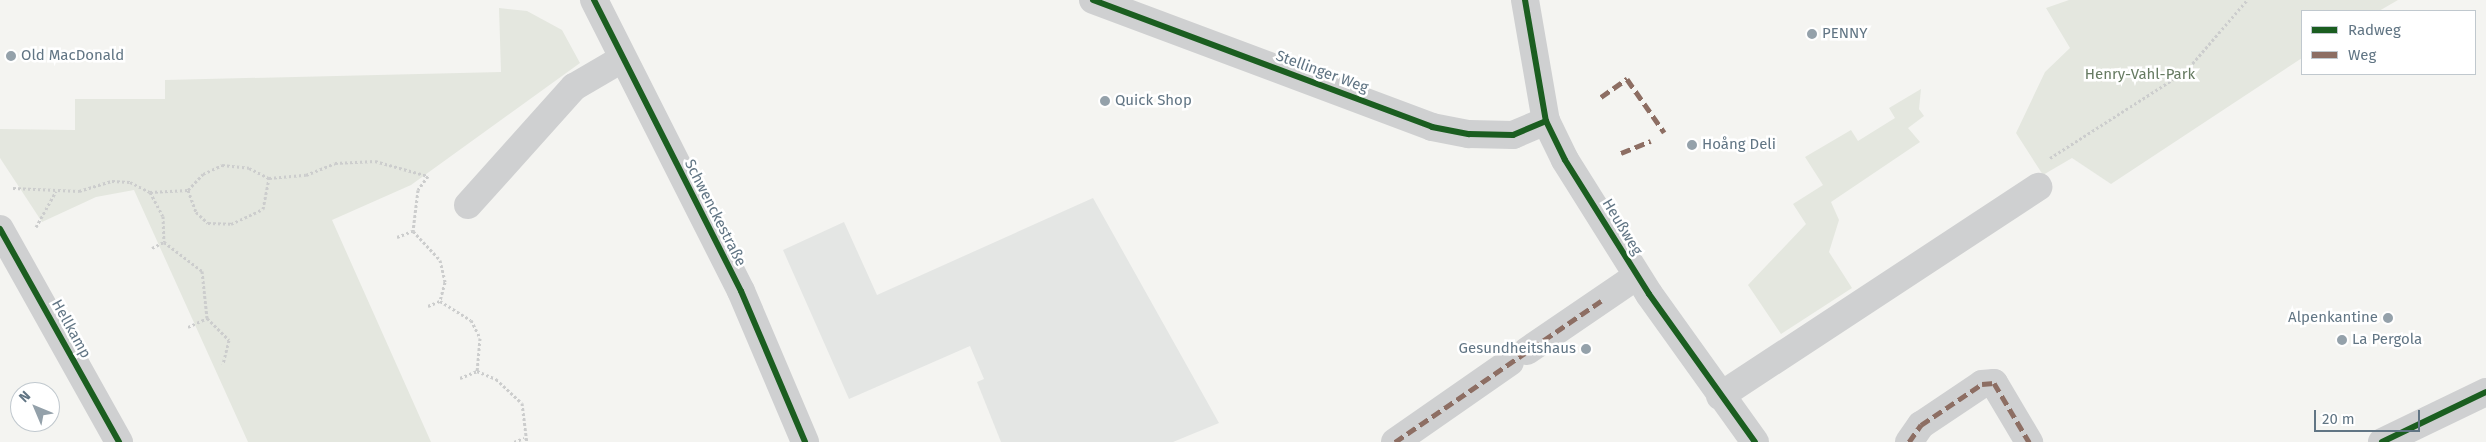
<!DOCTYPE html>
<meta charset="utf-8">
<style>
body{margin:0}
#map{position:relative;width:2486px;height:442px;overflow:hidden;background:#f4f4f1;font-family:"Fira Sans",sans-serif}
div>[style]{position:absolute}
.built>*{inset:0;background:#e4e6e4}
.green>*{inset:0;background:#e4e7df}
.path>*{height:3px;margin-top:-1.5px;transform-origin:0;background:repeating-linear-gradient(90deg,#cccdcd 0 2.5px,transparent 0 5px)}
.minor>*{height:28px;margin:-14px;padding:0 14px;transform-origin:14px;border-radius:14px;background:#cfd0d1}
.quiet>*{height:5px;margin-top:-2.5px;transform-origin:0;background:repeating-linear-gradient(90deg,#8d6e63 0 10px,transparent 0 15px)}
.cycleway>*{height:6px;margin:-3px;padding:0 3px;transform-origin:3px;border-radius:3px;background:#1b5e20}
.dots>*{width:14px;height:14px;translate:-50% -50%;box-sizing:border-box;border:2px solid #fff;border-radius:50%}
span{translate:-50% -50%;white-space:nowrap;text-align:center;line-height:1.15;-webkit-text-stroke:5px #fff;paint-order:stroke}
.poi-label{font-size:15px;color:#617584}
.left{translate:0 -50%;text-align:left}
.right{translate:-100% -50%;text-align:right}
.street-label{font-size:15px;color:#617584}
.park-label{font-size:15px;color:#667b61}
.legend{position:absolute;left:2301px;top:10px;width:175px;height:65px;box-sizing:border-box;background:#fff;border:1px solid #c0c8ce;margin:0;padding:6px 9px;list-style:none;font-size:15px;color:#617584}
.legend li{display:flex;align-items:center;gap:10px;height:25px}
.legend b{width:25px;border:1px solid #c0c8ce}
.north{position:absolute;left:10px;top:382px;width:50px;height:50px;box-sizing:border-box;background:#fff;border:1px solid #c0c8ce;border-radius:50%;rotate:315deg;font-size:14px;font-weight:700;line-height:20px;text-align:center;color:#617584}
.north::after{content:'';display:block;margin:auto;width:18px;height:22px;background:#94a1aa;clip-path:polygon(50% 0,100% 100%,50% 72%,0 100%)}
.scale{position:absolute;left:2314px;top:410px;width:106px;height:22px;box-sizing:border-box;border:2px solid #617584;border-top:0;padding-left:6px;font-size:15px;line-height:18px;white-space:nowrap;color:#617584;-webkit-text-stroke:4px #fff;paint-order:stroke}
</style>
<div id="map">
<div class="built">
<div style="clip-path:polygon(1093px 198px,1219px 423px,1173px 442px,1001px 442px,977px 382px,984px 379px,970px 346px,849px 399px,783px 250px,844px 222px,877px 295px)"></div>
</div>
<div class="green">
<div style="clip-path:polygon(2069px 0,2398px 0,2379px 11px,2302px 11px,2302px 58px,2111px 184px,2072px 158px,2043px 175px,2016px 133px,2045px 72px,2070px 48px,2046px 8px)"></div>
<div style="clip-path:polygon(499px 8px,527px 11px,562px 30px,580px 63px,411px 185px,332px 220px,431px 442px,248px 442px,134px 190px,96px 197px,42px 222px,0 158px,0 129px,75px 130px,75px 99px,165px 99px,165px 80px,501px 72px)"></div>
<div style="clip-path:polygon(1921px 89px,1919px 109px,1924px 116px,1908px 128px,1920px 142px,1831px 202px,1839px 220px,1829px 252px,1852px 288px,1781px 334px,1748px 285px,1806px 224px,1793px 204px,1823px 185px,1805px 157px,1851px 130px,1858px 141px,1895px 118px,1889px 108px)"></div>
</div>
<div class="path">
<div style="left:2050px;top:158px;width:161px;rotate:-32.6deg"></div>
<div style="left:2186px;top:71px;width:94px;rotate:-49.3deg"></div>
<div style="left:13px;top:188px;width:66px;rotate:2.6deg"></div>
<div style="left:79px;top:191px;width:34px;rotate:-17deg"></div>
<div style="left:112px;top:181px;width:18px;rotate:3deg"></div>
<div style="left:130px;top:182px;width:22px;rotate:27deg"></div>
<div style="left:150px;top:192px;width:38px;rotate:-3deg"></div>
<div style="left:188px;top:190px;width:22px;rotate:-47deg"></div>
<div style="left:203px;top:174px;width:21px;rotate:-25deg"></div>
<div style="left:222px;top:165px;width:27px;rotate:6deg"></div>
<div style="left:249px;top:168px;width:22px;rotate:27deg"></div>
<div style="left:269px;top:178px;width:37px;rotate:-5deg"></div>
<div style="left:306px;top:175px;width:31px;rotate:-22deg"></div>
<div style="left:335px;top:163px;width:40px;rotate:-2.9deg"></div>
<div style="left:375px;top:161px;width:55px;rotate:15.8deg"></div>
<div style="left:428px;top:176px;width:17px;rotate:126deg"></div>
<div style="left:418px;top:190px;width:41px;rotate:97deg"></div>
<div style="left:413px;top:231px;width:40px;rotate:47deg"></div>
<div style="left:440px;top:260px;width:23px;rotate:77deg"></div>
<div style="left:445px;top:282px;width:20px;rotate:105deg"></div>
<div style="left:440px;top:301px;width:36px;rotate:32deg"></div>
<div style="left:471px;top:320px;width:20px;rotate:63deg"></div>
<div style="left:480px;top:338px;width:33px;rotate:95deg"></div>
<div style="left:477px;top:371px;width:21px;rotate:23deg"></div>
<div style="left:496px;top:379px;width:35px;rotate:43deg"></div>
<div style="left:522px;top:403px;width:39px;rotate:83deg"></div>
<div style="left:188px;top:190px;width:23px;rotate:70deg"></div>
<div style="left:196px;top:212px;width:16px;rotate:43deg"></div>
<div style="left:208px;top:223px;width:23px;rotate:2deg"></div>
<div style="left:231px;top:224px;width:35px;rotate:-25deg"></div>
<div style="left:263px;top:209px;width:32px;rotate:-79deg"></div>
<div style="left:150px;top:192px;width:27px;rotate:62deg"></div>
<div style="left:163px;top:216px;width:26px;rotate:88deg"></div>
<div style="left:164px;top:242px;width:48px;rotate:37.3deg"></div>
<div style="left:202px;top:271px;width:47px;rotate:83.9deg"></div>
<div style="left:207px;top:318px;width:31px;rotate:45deg"></div>
<div style="left:229px;top:340px;width:25px;rotate:104deg"></div>
<div style="left:36px;top:227px;width:41px;rotate:-60.9deg"></div>
<div style="left:397px;top:237px;width:17px;rotate:-21deg"></div>
<div style="left:152px;top:248px;width:13px;rotate:-27deg"></div>
<div style="left:428px;top:306px;width:13px;rotate:-23deg"></div>
<div style="left:188px;top:327px;width:21px;rotate:-25deg"></div>
<div style="left:460px;top:378px;width:18px;rotate:-22deg"></div>
<div style="left:514px;top:442px;width:11px;rotate:-22deg"></div>
</div>
<div class="minor">
<div style="left:594px;top:0;width:326px;rotate:63.2deg"></div>
<div style="left:741px;top:291px;width:164px;rotate:67deg"></div>
<div style="left:1093px;top:0;width:362px;rotate:20.5deg"></div>
<div style="left:1432px;top:127px;width:38px;rotate:11deg"></div>
<div style="left:1469px;top:134px;width:44px;rotate:1.3deg"></div>
<div style="left:1513px;top:135px;width:36px;rotate:-23deg"></div>
<div style="left:1525px;top:0;width:123px;rotate:80.2deg"></div>
<div style="left:1546px;top:121px;width:43px;rotate:64deg"></div>
<div style="left:1565px;top:160px;width:158px;rotate:57.9deg"></div>
<div style="left:1649px;top:294px;width:182px;rotate:54.4deg"></div>
<div style="left:468px;top:205px;width:159px;rotate:-48.1deg"></div>
<div style="left:574px;top:87px;width:56px;rotate:-30.3deg"></div>
<div style="left:0;top:229px;width:244px;rotate:60.8deg"></div>
<div style="left:1527px;top:351px;width:133px;rotate:-34.3deg"></div>
<div style="left:1720px;top:396px;width:381px;rotate:-33.3deg"></div>
<div style="left:1395px;top:442px;width:140px;rotate:-34.8deg"></div>
<div style="left:1909px;top:442px;width:21px;rotate:-55deg"></div>
<div style="left:1921px;top:425px;width:73px;rotate:-33.9deg"></div>
<div style="left:1982px;top:384px;width:12px;rotate:-5deg"></div>
<div style="left:1994px;top:383px;width:69px;rotate:59.3deg"></div>
<div style="left:2382px;top:442px;width:115px;rotate:-25.7deg"></div>
</div>
<div class="quiet">
<div style="left:1601px;top:97px;width:32px;rotate:-35deg"></div>
<div style="left:1627px;top:79px;width:65px;rotate:55.1deg"></div>
<div style="left:1621px;top:153px;width:32px;rotate:-22deg"></div>
<div style="left:1395px;top:442px;width:250px;rotate:-34.4deg"></div>
<div style="left:1909px;top:442px;width:21px;rotate:-55deg"></div>
<div style="left:1921px;top:425px;width:73px;rotate:-33.9deg"></div>
<div style="left:1982px;top:384px;width:12px;rotate:-5deg"></div>
<div style="left:1994px;top:383px;width:69px;rotate:59.3deg"></div>
</div>
<div class="cycleway">
<div style="left:594px;top:0;width:326px;rotate:63.2deg"></div>
<div style="left:741px;top:291px;width:164px;rotate:67deg"></div>
<div style="left:1093px;top:0;width:362px;rotate:20.5deg"></div>
<div style="left:1432px;top:127px;width:38px;rotate:11deg"></div>
<div style="left:1469px;top:134px;width:44px;rotate:1.3deg"></div>
<div style="left:1513px;top:135px;width:36px;rotate:-23deg"></div>
<div style="left:1525px;top:0;width:123px;rotate:80.2deg"></div>
<div style="left:1546px;top:121px;width:43px;rotate:64deg"></div>
<div style="left:1565px;top:160px;width:158px;rotate:57.9deg"></div>
<div style="left:1649px;top:294px;width:182px;rotate:54.4deg"></div>
<div style="left:0;top:229px;width:244px;rotate:60.8deg"></div>
<div style="left:2382px;top:442px;width:115px;rotate:-25.7deg"></div>
</div>
<div class="dots">
<div style="left:1812px;top:34px;background:#94a1aa"></div>
<div style="left:11px;top:56px;background:#94a1aa"></div>
<div style="left:1105px;top:101px;background:#94a1aa"></div>
<div style="left:1692px;top:145px;background:#94a1aa"></div>
<div style="left:2388px;top:318px;background:#94a1aa"></div>
<div style="left:2342px;top:340px;background:#94a1aa"></div>
<div style="left:1586px;top:349px;background:#94a1aa"></div>
</div>
<div class="poi-label">
<span class="left" style="left:1822px;top:34px">PENNY</span>
<span class="left" style="left:21px;top:56px">Old MacDonald</span>
<span class="left" style="left:1115px;top:101px">Quick Shop</span>
<span class="left" style="left:1702px;top:145px">Hoång Deli</span>
<span class="right" style="left:2378px;top:318px">Alpenkantine</span>
<span class="left" style="left:2352px;top:340px">La Pergola</span>
<span class="right" style="left:1576px;top:349px">Gesundheitshaus</span>
</div>
<div class="street-label">
<span style="left:1322px;top:72px;rotate:20deg">Stellinger Weg</span>
<span style="left:715px;top:213px;rotate:63deg">Schwenckestraße</span>
<span style="left:1622px;top:227px;rotate:59deg">Heußweg</span>
<span style="left:71px;top:329px;rotate:61deg">Hellkamp</span>
</div>
<div class="park-label">
<span style="left:2140px;top:75px">Henry-Vahl-Park</span>
</div>
<ul class="legend">
<li><b style="height:6px;background:#1b5e20"></b>Radweg</li>
<li><b style="height:6px;background:#8d6e63"></b>Weg</li>
</ul>
<div class="north">N</div>
<div class="scale">20 m</div>
</div>
